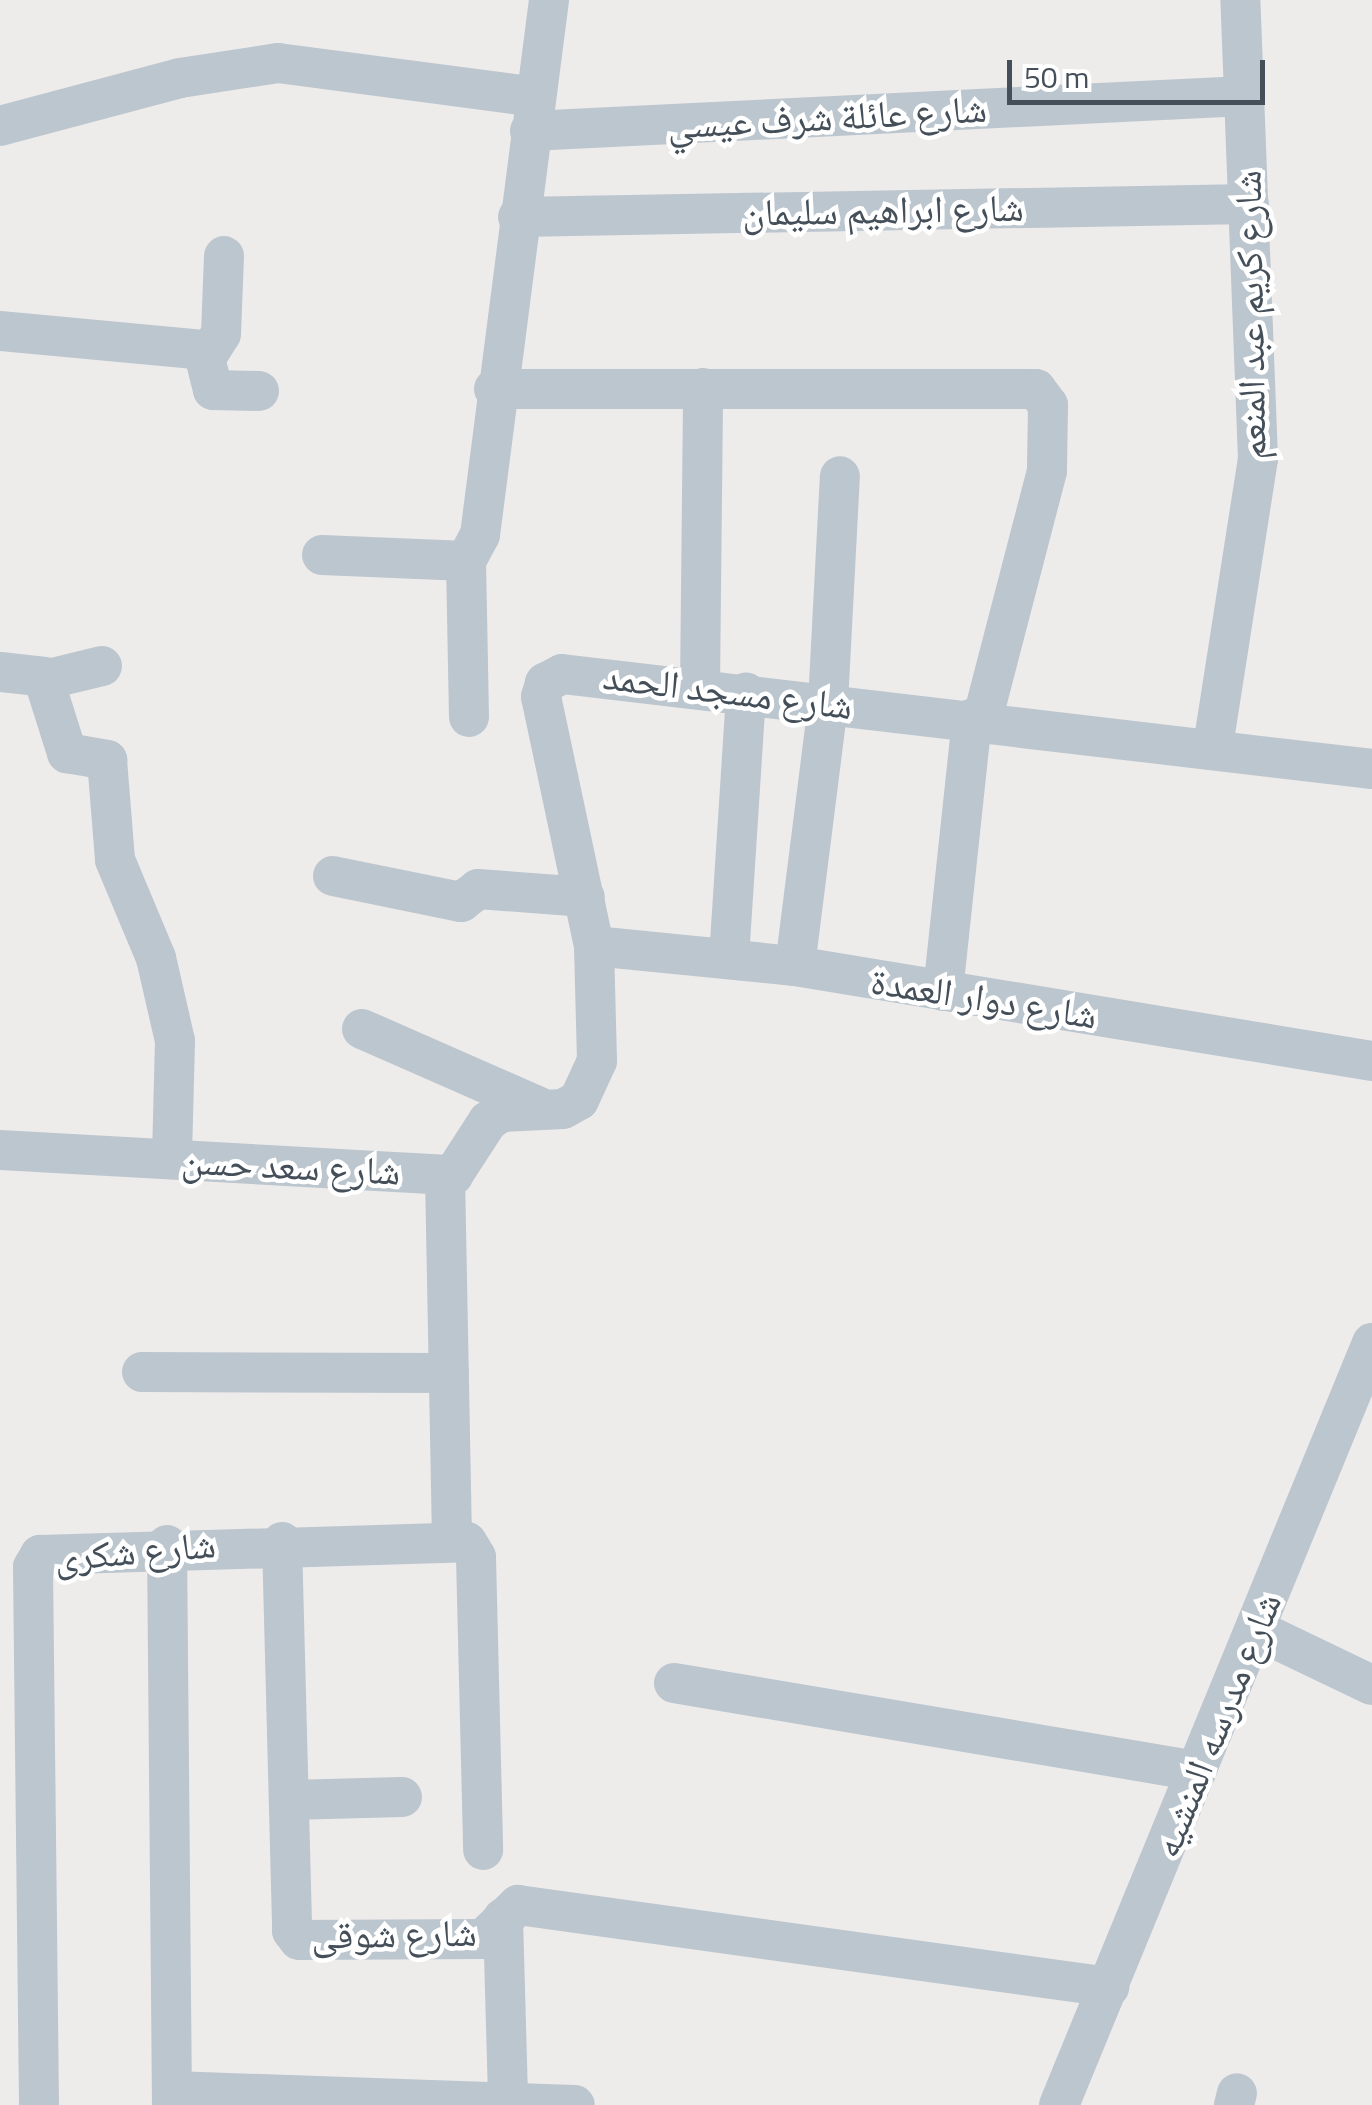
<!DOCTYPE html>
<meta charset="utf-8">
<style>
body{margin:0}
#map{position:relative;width:1372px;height:2105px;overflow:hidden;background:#eeebeb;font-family:"Titillium Web","Noto Naskh Arabic",sans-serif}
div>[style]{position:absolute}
.minor>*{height:40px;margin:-20px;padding:0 20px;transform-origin:20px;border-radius:20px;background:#bcc6ce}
span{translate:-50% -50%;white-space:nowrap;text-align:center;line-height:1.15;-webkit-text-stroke:9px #fff;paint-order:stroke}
.street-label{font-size:38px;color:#444f59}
.scale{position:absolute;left:1007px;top:60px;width:258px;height:45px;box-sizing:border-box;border:5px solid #444f59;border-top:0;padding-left:12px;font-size:30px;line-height:35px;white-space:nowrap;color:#444f59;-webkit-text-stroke:8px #fff;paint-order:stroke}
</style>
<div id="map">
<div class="minor">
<div style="left:0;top:126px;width:186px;rotate:-14.9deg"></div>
<div style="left:180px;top:78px;width:99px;rotate:-8.7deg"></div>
<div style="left:278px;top:63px;width:260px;rotate:7.5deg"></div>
<div style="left:530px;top:131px;width:715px;rotate:-2.81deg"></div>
<div style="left:518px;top:217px;width:731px;rotate:-1.02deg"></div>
<div style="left:0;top:331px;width:204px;rotate:5.3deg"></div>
<div style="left:203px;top:350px;width:41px;rotate:76deg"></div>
<div style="left:213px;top:390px;width:46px;rotate:1.2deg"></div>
<div style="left:209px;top:353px;width:22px;rotate:-58deg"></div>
<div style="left:221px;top:334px;width:78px;rotate:-87.8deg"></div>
<div style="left:494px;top:389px;width:542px"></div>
<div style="left:1036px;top:389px;width:20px;rotate:53deg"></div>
<div style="left:1048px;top:405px;width:66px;rotate:90.9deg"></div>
<div style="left:1047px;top:471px;width:257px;rotate:104.6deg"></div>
<div style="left:322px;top:555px;width:144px;rotate:2.4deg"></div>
<div style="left:466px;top:561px;width:30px;rotate:-62deg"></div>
<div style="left:480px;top:535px;width:539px;rotate:-82.65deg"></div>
<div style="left:466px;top:561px;width:156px;rotate:88.9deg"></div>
<div style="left:102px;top:666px;width:60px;rotate:166.4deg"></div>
<div style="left:44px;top:680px;width:77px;rotate:72.5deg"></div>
<div style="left:67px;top:753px;width:41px;rotate:9.9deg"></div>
<div style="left:107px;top:760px;width:100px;rotate:85.4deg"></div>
<div style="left:115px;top:860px;width:106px;rotate:67.3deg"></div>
<div style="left:156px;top:958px;width:85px;rotate:77.1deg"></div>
<div style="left:175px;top:1041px;width:118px;rotate:91.5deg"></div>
<div style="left:0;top:672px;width:45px;rotate:6.3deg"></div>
<div style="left:700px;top:687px;width:299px;rotate:-89.4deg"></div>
<div style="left:1213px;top:746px;width:291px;rotate:-81.1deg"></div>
<div style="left:1258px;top:459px;width:459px;rotate:-92.2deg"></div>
<div style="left:333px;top:876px;width:131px;rotate:11.5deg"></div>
<div style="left:461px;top:902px;width:21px;rotate:-37deg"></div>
<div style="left:478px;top:889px;width:107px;rotate:4.3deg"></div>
<div style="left:594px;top:946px;width:202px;rotate:5.7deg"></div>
<div style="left:795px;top:966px;width:585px;rotate:9.35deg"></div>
<div style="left:729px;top:958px;width:266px;rotate:-86.3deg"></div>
<div style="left:795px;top:966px;width:265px;rotate:-82.8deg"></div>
<div style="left:828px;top:703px;width:227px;rotate:-87deg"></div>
<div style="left:943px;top:991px;width:274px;rotate:-83.9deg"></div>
<div style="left:362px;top:1029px;width:194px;rotate:23.7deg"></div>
<div style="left:0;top:1150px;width:454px;rotate:3.2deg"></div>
<div style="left:453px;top:1175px;width:64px;rotate:-57.1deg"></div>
<div style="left:488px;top:1121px;width:17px;rotate:-33deg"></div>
<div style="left:502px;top:1112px;width:61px;rotate:-2.8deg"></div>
<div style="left:563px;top:1109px;width:18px;rotate:-29deg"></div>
<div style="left:579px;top:1100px;width:43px;rotate:-65.2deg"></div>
<div style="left:597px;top:1061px;width:115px;rotate:-91.5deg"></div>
<div style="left:594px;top:946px;width:255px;rotate:-102deg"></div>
<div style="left:541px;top:697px;width:15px;rotate:-74deg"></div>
<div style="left:545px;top:683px;width:19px;rotate:-28deg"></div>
<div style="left:562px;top:674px;width:816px;rotate:6.69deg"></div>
<div style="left:445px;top:1175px;width:363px;rotate:88.9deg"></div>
<div style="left:142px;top:1372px;width:307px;rotate:0.2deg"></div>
<div style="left:282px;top:1542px;width:389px;rotate:88.5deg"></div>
<div style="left:292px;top:1931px;width:11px;rotate:52deg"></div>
<div style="left:299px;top:1940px;width:184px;rotate:-0.3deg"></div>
<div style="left:483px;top:1939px;width:49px;rotate:-44.2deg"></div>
<div style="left:518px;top:1905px;width:597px;rotate:7.9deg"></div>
<div style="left:167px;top:1545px;width:560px;rotate:89.49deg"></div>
<div style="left:1257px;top:1630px;width:127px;rotate:25.6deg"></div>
<div style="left:674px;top:1683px;width:530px;rotate:9.55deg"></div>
<div style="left:289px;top:1800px;width:113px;rotate:-1.5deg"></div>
<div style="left:503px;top:1918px;width:182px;rotate:88.4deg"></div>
<div style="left:172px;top:2091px;width:403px;rotate:2deg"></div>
<div style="left:39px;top:2105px;width:538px;rotate:-90.64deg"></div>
<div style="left:33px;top:1567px;width:14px;rotate:-60deg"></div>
<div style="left:40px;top:1555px;width:427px;rotate:-1.7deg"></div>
<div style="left:467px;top:1542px;width:17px;rotate:59deg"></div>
<div style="left:476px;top:1557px;width:293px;rotate:88.6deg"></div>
<div style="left:1059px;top:2105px;width:824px;rotate:-67.67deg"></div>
<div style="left:1234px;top:2105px;width:12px;rotate:-76deg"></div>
</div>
<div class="street-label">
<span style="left:827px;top:117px;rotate:-3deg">شارع عائلة شرف عيسي</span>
<span style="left:883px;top:210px;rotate:-1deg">شارع ابراهيم سليمان</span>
<span style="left:1250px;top:315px;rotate:-91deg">شارع كريم عبد المنعم</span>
<span style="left:728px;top:691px;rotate:7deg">شارع مسجد الحمد</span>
<span style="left:984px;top:998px;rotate:9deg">شارع دوار العمدة</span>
<span style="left:291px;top:1166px;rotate:3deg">شارع سعد حسن</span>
<span style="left:135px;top:1551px;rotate:-5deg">شارع شكرى</span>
<span style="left:1217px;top:1725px;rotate:-68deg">شارع مدرسه المنشيه</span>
<span style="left:394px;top:1934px;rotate:-1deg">شارع شوقى</span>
</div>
<div class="scale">50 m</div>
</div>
